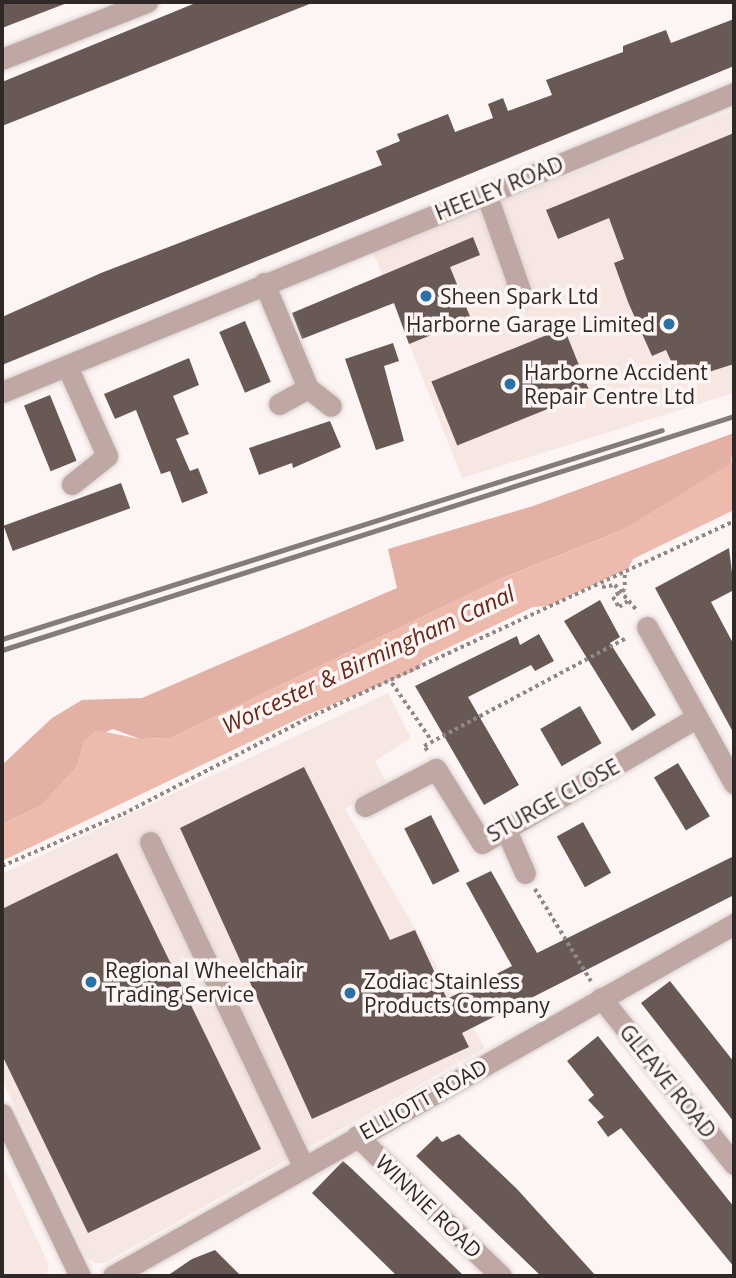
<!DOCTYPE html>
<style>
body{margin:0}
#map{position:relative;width:736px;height:1278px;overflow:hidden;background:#fdf5f4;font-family:"Open Sans",sans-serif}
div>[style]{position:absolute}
.built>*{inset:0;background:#f7e7e3}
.forest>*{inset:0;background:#e2b0a4}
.water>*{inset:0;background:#edbbae}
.building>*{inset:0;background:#685955;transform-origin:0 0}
.path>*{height:3.5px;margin-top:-1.75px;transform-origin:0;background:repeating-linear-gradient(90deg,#908887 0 3.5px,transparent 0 7px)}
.roads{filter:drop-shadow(0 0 2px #d8d0cf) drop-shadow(0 0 2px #d8d0cf)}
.minor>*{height:21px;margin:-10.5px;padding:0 10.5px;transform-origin:10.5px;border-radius:10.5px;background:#bfa8a3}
.rail>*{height:5px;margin:-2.5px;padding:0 2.5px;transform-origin:2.5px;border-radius:2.5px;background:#837c7b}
.dots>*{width:19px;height:19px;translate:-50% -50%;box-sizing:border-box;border:4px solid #fdf5f4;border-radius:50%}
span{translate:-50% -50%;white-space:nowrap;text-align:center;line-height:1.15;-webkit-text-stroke:7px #fdf5f4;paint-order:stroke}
.street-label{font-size:21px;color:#2f2827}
.poi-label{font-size:21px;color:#2f2827}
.left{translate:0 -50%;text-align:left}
.right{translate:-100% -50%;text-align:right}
.water-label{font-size:23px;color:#65291a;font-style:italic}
.frame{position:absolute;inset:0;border:4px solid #2f2827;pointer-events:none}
</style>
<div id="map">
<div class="built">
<div style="clip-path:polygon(734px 110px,734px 393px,462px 478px,373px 252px)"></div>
<div style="clip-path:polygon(388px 693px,411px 738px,375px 761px,386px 781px,345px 809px,485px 1048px,104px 1263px,95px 1263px,87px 1258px,2px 1080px,2px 874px)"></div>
<div style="clip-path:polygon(2px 1164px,49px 1265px,46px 1276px,2px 1276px)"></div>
</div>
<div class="forest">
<div style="clip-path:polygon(734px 433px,731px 464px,625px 529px,505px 577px,171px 738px,140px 739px,113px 729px,85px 740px,77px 767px,41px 806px,2px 824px,2px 765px,52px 718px,82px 700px,142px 698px,397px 588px,388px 549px,533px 506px)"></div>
</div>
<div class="water">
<div style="clip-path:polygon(734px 461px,734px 510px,633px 559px,628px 569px,548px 606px,533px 607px,423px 660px,419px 669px,302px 717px,2px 861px,2px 824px,41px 806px,77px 767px,85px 740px,96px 730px,140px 739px,171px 738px,505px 577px,625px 529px)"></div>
</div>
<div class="building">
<div style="clip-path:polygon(2px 2px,66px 2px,67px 3px,2px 28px)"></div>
<div style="clip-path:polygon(198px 2px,312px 3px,2px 126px,2px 82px)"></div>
<div style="clip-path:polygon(734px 19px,734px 66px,2px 365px,2px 317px,101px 273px,382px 165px,376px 151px,400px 141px,397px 134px,448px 114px,455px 132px,493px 118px,488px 104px,503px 98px,508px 111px,552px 95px,546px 80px,623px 52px,623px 46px,666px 30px,671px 43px)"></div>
<div style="clip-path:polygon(734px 133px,734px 364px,680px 381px,666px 350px,652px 356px,628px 302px,614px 263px,624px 259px,609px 218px,558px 239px,546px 210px)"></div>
<div style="clip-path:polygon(473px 237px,480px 255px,450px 267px,471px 319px,409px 344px,394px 303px,302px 339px,292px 313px)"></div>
<div style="left:245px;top:321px;width:66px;height:28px;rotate:67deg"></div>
<div style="left:564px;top:328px;width:69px;height:143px;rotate:68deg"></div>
<div style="clip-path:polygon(393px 343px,399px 361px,384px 366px,404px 441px,376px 450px,345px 359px)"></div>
<div style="clip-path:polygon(189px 358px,199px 385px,173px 396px,189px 434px,176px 439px,190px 471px,198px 468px,208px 493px,182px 503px,170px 471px,161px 474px,136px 410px,115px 419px,104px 394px)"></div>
<div style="left:50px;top:395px;width:71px;height:28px;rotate:68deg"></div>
<div style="clip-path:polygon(330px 421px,341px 447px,293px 468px,292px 463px,259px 475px,249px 448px)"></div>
<div style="left:121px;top:483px;width:27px;height:125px;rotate:70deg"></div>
<div style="clip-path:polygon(729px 548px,734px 590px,711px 602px,734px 645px,734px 734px,655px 588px)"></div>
<div style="clip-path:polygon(600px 600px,620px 637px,610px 643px,656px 715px,632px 731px,564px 621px)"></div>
<div style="clip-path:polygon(539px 634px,554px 661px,535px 671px,531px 665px,468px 697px,519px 785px,484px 805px,415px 686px,517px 636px,520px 645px)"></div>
<div style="left:580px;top:706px;width:43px;height:46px;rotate:60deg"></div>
<div style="left:678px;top:763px;width:62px;height:28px;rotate:59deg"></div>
<div style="clip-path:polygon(304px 767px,390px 940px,415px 930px,447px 999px,512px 966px,466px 883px,491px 871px,537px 953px,734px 856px,734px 895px,462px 1033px,469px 1047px,312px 1119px,180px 828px)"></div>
<div style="left:431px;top:815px;width:63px;height:30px;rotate:63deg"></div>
<div style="left:583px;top:822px;width:58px;height:30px;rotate:61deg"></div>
<div style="clip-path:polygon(117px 853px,261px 1149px,88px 1233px,2px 1055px,2px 909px)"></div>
<div style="clip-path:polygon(670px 981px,734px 1062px,734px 1122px,641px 1003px)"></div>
<div style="clip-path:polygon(598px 1036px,734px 1207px,734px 1267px,621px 1128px,608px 1137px,597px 1122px,604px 1117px,588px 1100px,594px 1095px,567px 1061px)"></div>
<div style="clip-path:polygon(459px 1134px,517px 1189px,596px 1276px,541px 1276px,416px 1156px,437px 1136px,442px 1142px)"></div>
<div style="clip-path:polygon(343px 1161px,352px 1169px,464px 1276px,397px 1276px,312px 1193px)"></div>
<div style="clip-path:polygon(215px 1250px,241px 1276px,167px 1276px,192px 1259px)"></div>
</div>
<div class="path">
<div style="left:625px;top:575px;width:15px;rotate:90deg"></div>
<div style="left:625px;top:590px;width:14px;rotate:150deg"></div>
<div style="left:613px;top:597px;width:12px;rotate:59deg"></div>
<div style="left:619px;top:607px;width:14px;rotate:-34deg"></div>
<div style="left:602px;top:587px;width:13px;rotate:-9deg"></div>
<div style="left:615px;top:585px;width:35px;rotate:49deg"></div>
<div style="left:392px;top:683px;width:70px;rotate:55.4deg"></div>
<div style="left:427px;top:751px;width:6px;rotate:-121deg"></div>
<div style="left:424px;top:746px;width:231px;rotate:-28.1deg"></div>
<div style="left:2px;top:866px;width:132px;rotate:-23.3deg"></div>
<div style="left:123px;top:814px;width:208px;rotate:-27.4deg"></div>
<div style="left:308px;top:718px;width:469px;rotate:-24.8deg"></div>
<div style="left:535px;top:889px;width:108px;rotate:58.7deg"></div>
</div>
<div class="roads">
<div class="minor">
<div style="left:2px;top:59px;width:156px;rotate:-21.5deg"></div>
<div style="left:486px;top:193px;width:109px;rotate:70.7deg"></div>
<div style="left:264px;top:283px;width:114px;rotate:67.3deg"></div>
<div style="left:308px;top:388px;width:29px;rotate:38deg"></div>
<div style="left:67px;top:366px;width:98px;rotate:66deg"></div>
<div style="left:107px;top:456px;width:45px;rotate:141.3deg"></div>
<div style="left:2px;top:392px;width:791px;rotate:-22.22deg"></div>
<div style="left:279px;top:404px;width:33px;rotate:-29deg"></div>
<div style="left:647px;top:627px;width:179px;rotate:60.9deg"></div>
<div style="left:365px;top:806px;width:80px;rotate:-27.5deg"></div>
<div style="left:436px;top:769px;width:87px;rotate:58.1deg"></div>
<div style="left:482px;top:843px;width:246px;rotate:-30.3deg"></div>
<div style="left:506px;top:830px;width:47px;rotate:66.2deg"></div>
<div style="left:150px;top:842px;width:357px;rotate:64.7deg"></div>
<div style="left:601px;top:998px;width:213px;rotate:51.3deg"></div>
<div style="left:2px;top:1114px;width:180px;rotate:64.3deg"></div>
<div style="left:357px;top:1136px;width:201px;rotate:44.2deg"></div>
<div style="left:113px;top:1276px;width:714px;rotate:-29.55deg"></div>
</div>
</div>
<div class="rail">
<div style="left:2px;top:639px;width:692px;rotate:-17.57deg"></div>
<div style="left:2px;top:650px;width:768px;rotate:-17.73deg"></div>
</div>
<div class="dots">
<div style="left:426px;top:296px;background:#2a71a5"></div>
<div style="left:669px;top:324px;background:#2a71a5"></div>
<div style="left:510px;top:384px;background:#2a71a5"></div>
<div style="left:91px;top:982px;background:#2a71a5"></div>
<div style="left:350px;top:993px;background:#2a71a5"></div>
</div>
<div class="street-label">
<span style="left:499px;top:188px;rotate:-22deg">HEELEY ROAD</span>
<span style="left:553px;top:800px;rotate:-29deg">STURGE CLOSE</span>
<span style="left:668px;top:1081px;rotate:51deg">GLEAVE ROAD</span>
<span style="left:423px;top:1099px;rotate:-29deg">ELLIOTT ROAD</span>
<span style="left:429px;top:1206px;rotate:44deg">WINNIE ROAD</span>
</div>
<div class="poi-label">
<span class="left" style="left:440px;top:296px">Sheen Spark Ltd</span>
<span class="right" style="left:655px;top:324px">Harborne Garage Limited</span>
<span class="left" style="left:524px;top:384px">Harborne Accident<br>Repair Centre Ltd</span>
<span class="left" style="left:105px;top:982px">Regional Wheelchair<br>Trading Service</span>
<span class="left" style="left:364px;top:993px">Zodiac Stainless<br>Products Company</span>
</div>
<div class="water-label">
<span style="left:368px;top:659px;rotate:-25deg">Worcester &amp; Birmingham Canal</span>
</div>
<div class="frame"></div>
</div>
